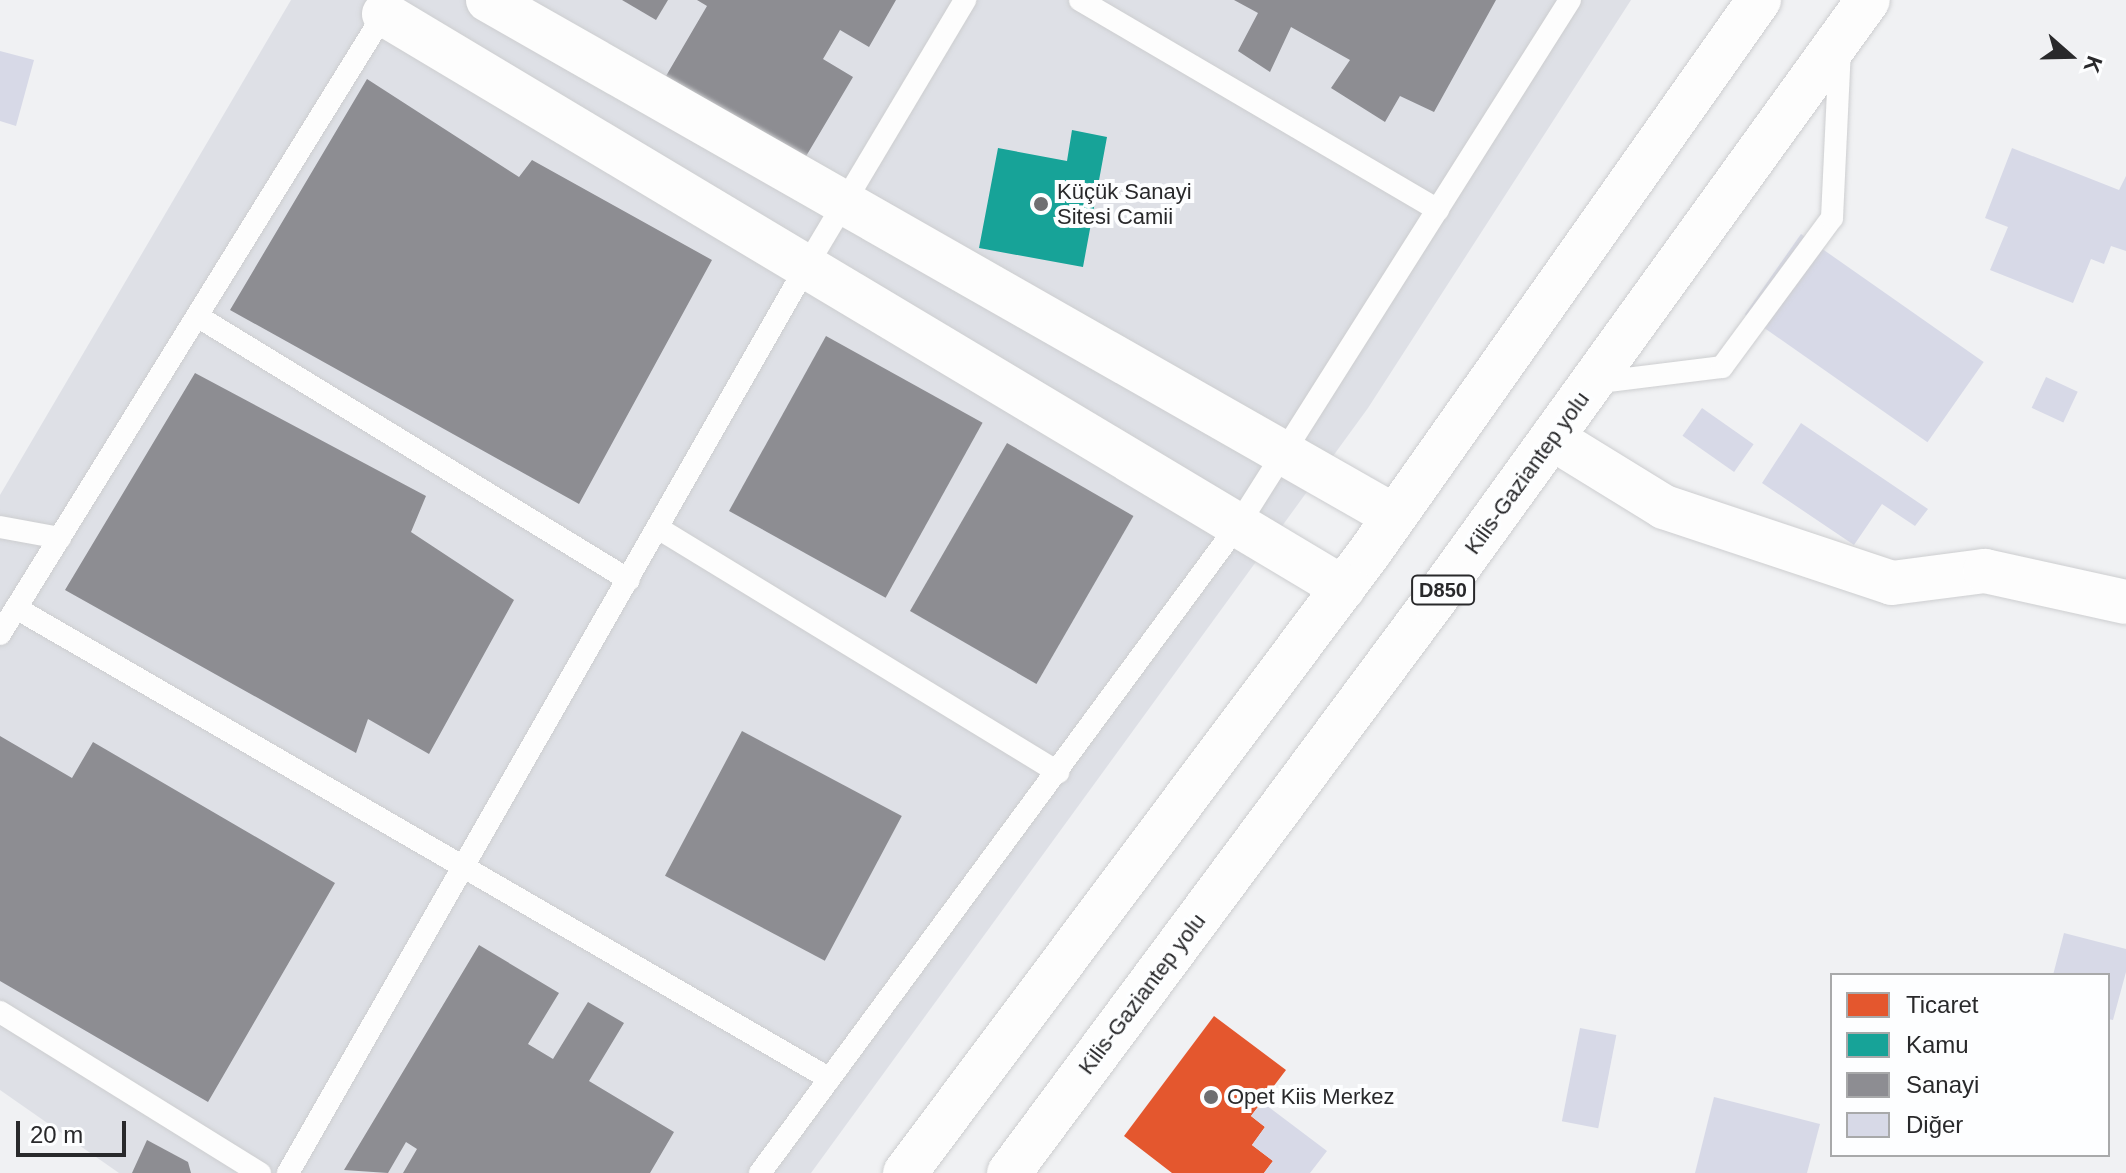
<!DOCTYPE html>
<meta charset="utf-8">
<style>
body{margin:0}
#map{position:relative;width:2126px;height:1173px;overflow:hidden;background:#f0f1f3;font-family:Arial,sans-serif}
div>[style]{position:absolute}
.built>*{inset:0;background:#dee0e6}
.shops>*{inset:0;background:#e4572e}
.public>*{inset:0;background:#17a398}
.industry>*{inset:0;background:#8d8d92;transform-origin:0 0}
.building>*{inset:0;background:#d7d9e7;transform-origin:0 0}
.roads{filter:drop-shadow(0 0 2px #cdced0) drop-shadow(0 0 2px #cdced0)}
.lane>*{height:22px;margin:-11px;padding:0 11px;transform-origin:11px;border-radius:11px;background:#fdfdfd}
.street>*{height:44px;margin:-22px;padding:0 22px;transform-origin:22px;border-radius:22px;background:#fdfdfd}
.highway>*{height:44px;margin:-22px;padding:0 22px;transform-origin:22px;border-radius:22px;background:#fdfdfd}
.dots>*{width:22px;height:22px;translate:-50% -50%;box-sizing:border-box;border:4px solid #fdfeff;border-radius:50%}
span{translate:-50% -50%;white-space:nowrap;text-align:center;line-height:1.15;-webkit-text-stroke:8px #fdfeff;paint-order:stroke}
.shield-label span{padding:2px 6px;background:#fdfeff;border:2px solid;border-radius:6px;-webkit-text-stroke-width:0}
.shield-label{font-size:20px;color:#29292b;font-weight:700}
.poi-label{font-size:22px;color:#29292b}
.left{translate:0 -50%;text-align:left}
.street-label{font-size:22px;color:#29292b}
.legend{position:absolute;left:1830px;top:973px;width:280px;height:184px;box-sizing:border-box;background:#fdfeff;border:2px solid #a8a9aa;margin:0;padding:10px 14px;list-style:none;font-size:24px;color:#29292b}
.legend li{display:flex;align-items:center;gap:16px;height:40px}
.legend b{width:40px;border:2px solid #a8a9aa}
.north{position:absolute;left:2030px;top:16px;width:80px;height:80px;-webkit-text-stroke:6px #fdfeff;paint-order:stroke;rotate:110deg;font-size:22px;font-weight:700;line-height:32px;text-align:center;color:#29292b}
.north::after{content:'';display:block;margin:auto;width:28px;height:36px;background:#29292b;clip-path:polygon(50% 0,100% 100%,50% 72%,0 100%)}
.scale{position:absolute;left:16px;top:1121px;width:110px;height:36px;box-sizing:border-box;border:4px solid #29292b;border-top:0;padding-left:10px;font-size:24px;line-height:28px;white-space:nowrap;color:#29292b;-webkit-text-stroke:6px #fdfeff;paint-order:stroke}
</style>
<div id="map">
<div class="built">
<div style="clip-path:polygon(291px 0,1631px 0,1368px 408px,811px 1173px,119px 1173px,0 1090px,0 495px)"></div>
</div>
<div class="shops">
<div style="clip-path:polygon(1214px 1016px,1286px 1070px,1251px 1116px,1265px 1127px,1252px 1145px,1273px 1161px,1264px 1173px,1172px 1173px,1124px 1136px)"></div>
</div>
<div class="public">
<div style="clip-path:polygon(1072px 130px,1107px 137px,1083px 267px,979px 248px,998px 148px,1067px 161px)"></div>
</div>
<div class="industry">
<div style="clip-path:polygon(622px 0,668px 0,656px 20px)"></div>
<div style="clip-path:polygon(697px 0,896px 0,869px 47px,840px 30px,823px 59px,853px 77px,805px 158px,666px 76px,707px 6px)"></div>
<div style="clip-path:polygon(1234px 0,1496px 0,1434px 112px,1400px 96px,1385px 122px,1331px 88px,1350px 60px,1291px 27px,1270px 72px,1238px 51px,1258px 13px)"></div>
<div style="clip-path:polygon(367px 79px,519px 177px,532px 160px,712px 260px,579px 504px,230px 310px)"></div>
<div style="left:826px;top:336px;width:179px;height:200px;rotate:29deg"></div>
<div style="clip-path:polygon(195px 373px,426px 496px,411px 532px,514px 600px,429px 754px,368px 719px,356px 753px,65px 590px)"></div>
<div style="left:1007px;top:443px;width:146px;height:194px;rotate:30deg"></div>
<div style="left:742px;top:731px;width:181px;height:164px;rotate:28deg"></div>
<div style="clip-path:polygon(0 736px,72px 778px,93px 742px,335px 883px,208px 1102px,0 981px)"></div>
<div style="clip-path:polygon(479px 945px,559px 993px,528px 1044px,553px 1059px,588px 1002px,624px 1023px,589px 1081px,674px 1132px,650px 1173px,403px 1173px,417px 1149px,406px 1142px,388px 1173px,344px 1170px)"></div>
<div style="clip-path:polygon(147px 1140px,188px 1162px,191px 1173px,132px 1173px)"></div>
</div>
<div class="building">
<div style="clip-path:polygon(0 51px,34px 60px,16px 126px,0 121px)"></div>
<div style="clip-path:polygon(2012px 148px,2119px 190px,2126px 176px,2126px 251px,2111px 246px,2104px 264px,2091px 259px,2073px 303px,1990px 270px,2008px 227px,1985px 218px)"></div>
<div style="left:1801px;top:234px;width:223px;height:98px;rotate:35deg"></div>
<div style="left:2046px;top:377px;width:35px;height:34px;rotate:25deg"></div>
<div style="left:1702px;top:408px;width:63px;height:34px;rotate:35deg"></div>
<div style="clip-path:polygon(1801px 423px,1928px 509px,1915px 526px,1882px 504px,1854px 545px,1762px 483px)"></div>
<div style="clip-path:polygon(2064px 933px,2126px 949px,2126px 972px,2113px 1020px,2108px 1019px,2108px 975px,2053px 975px)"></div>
<div style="left:1580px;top:1028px;width:37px;height:95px;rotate:11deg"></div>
<div style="clip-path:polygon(1714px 1097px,1820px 1124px,1807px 1173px,1695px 1173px)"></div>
<div style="clip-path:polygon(1262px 1102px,1327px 1151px,1310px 1173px,1264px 1173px,1273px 1161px,1252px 1145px,1265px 1127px,1251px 1116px)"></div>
</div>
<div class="roads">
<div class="lane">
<div style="left:1080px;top:0;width:415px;rotate:30.4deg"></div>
<div style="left:197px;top:316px;width:506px;rotate:31.43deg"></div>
<div style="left:1593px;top:383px;width:130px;rotate:-7.1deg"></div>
<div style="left:1722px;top:367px;width:185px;rotate:-53.6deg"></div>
<div style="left:1832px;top:218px;width:170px;rotate:-87.3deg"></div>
<div style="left:0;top:527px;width:61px;rotate:10.4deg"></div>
<div style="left:658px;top:528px;width:469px;rotate:31.4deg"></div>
<div style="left:16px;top:608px;width:940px;rotate:30.05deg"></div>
<div style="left:0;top:634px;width:735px;rotate:-58.23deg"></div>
<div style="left:0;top:1012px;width:306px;rotate:31.8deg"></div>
<div style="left:288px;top:1173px;width:1044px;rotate:-60.24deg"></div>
<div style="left:806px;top:267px;width:311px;rotate:-59.2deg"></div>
<div style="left:760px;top:1173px;width:805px;rotate:-53.59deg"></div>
<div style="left:1238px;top:525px;width:621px;rotate:-57.69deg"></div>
</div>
<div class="street">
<div style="left:488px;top:0;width:1043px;rotate:29.66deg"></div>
<div style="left:384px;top:14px;width:1118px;rotate:30.9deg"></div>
<div style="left:1552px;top:438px;width:132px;rotate:31.6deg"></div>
<div style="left:1664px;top:507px;width:240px;rotate:18.4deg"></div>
<div style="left:1892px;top:583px;width:94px;rotate:-7.4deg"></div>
<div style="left:1985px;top:571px;width:144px;rotate:12.4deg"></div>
</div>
<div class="highway">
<div style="left:905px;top:1173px;width:774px;rotate:-53.19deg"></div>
<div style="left:1369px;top:553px;width:677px;rotate:-54.81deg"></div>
<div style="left:1009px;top:1173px;width:713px;rotate:-53.39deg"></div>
<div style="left:1434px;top:601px;width:741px;rotate:-54.17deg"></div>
</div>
</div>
<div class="dots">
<div style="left:1041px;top:204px;background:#6f6f71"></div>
<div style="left:1211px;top:1097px;background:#6f6f71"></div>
</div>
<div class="shield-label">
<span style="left:1443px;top:590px">D850</span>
</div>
<div class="poi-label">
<span class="left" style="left:1057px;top:204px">Küçük Sanayi<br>Sitesi Camii</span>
<span class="left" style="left:1227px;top:1097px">Opet Kiis Merkez</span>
</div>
<div class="street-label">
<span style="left:1527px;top:473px;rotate:-54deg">Kilis-Gaziantep yolu</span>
<span style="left:1142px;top:994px;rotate:-53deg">Kilis-Gaziantep yolu</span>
</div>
<ul class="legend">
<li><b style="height:22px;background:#e4572e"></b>Ticaret</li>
<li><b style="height:22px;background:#17a398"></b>Kamu</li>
<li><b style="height:22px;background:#8d8d92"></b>Sanayi</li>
<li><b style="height:22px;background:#d7d9e7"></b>Diğer</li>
</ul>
<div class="north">K</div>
<div class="scale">20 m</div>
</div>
